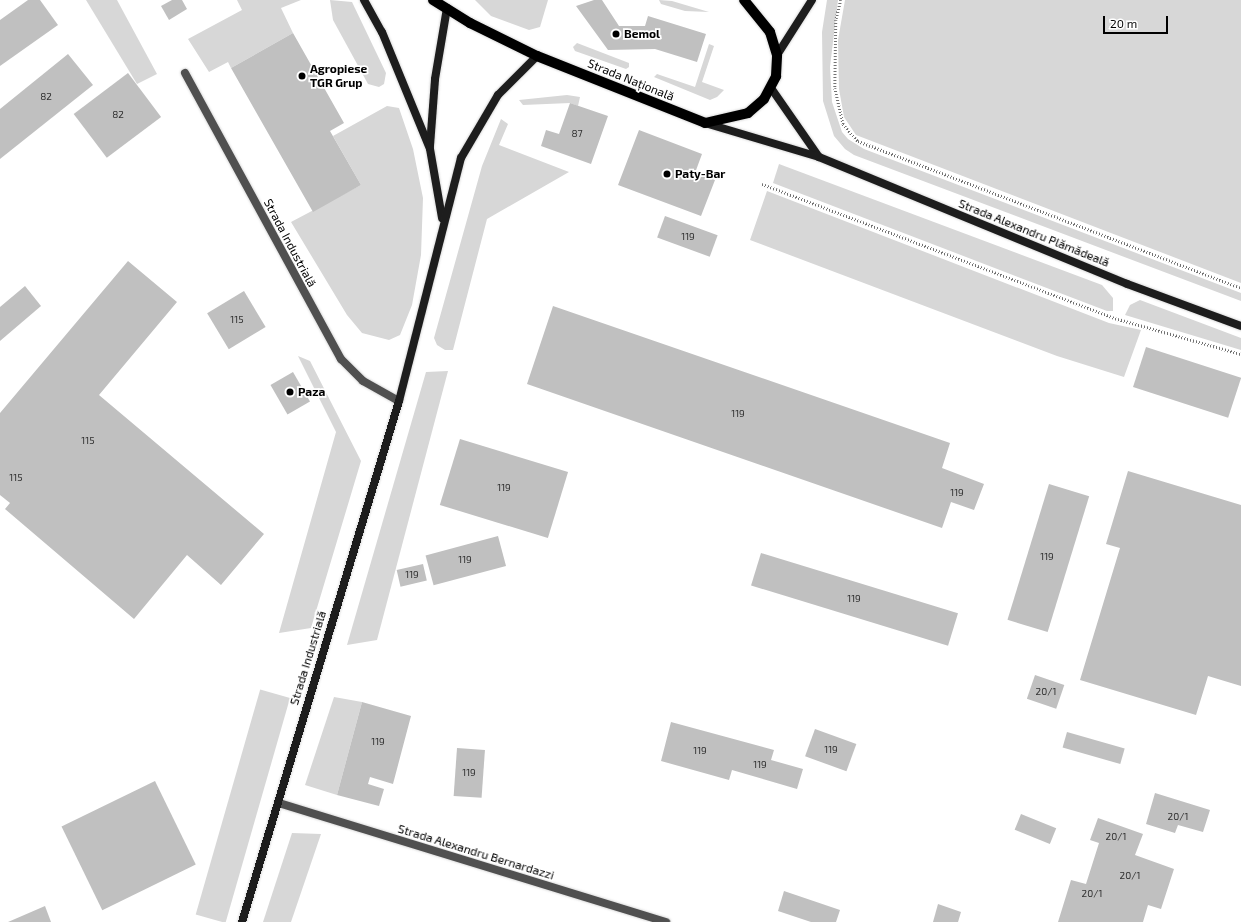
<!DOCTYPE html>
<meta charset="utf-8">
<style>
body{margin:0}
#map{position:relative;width:1241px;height:922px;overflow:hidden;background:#fff;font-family:"Exo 2",sans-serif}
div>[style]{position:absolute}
.green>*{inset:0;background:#d7d7d7;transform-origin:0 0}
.building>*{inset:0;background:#c0c0c0;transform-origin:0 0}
.path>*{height:2.5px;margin-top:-1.25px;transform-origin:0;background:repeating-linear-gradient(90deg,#727272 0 1px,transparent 0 3px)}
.roads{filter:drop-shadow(0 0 1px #dbdbdb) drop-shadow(0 0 1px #dbdbdb)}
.lane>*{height:8px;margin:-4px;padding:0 4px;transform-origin:4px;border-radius:4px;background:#505050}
.secondary>*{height:8px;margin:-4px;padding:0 4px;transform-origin:4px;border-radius:4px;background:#1d1d1d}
.primary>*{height:10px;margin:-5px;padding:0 5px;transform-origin:5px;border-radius:5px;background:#000}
.dots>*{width:11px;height:11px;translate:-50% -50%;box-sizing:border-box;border:2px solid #fff;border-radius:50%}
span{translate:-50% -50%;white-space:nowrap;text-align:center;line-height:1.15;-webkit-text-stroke:3.5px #fff;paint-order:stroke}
.number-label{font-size:10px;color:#303030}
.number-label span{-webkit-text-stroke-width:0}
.poi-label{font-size:12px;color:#000;font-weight:700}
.left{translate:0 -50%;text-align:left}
.street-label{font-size:12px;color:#000}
.scale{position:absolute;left:1103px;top:16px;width:65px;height:18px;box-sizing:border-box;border:2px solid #000;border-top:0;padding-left:5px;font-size:12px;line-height:14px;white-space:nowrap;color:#000;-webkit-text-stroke:3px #fff;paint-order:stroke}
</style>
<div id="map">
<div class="green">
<div style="clip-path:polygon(86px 0,117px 0,157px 74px,137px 84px)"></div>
<div style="clip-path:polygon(237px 0,301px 0,281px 8px,293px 33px,231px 68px,228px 62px,209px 72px,188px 39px,242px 10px)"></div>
<div style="clip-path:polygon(330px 0,352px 2px,386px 73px,384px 84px,379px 87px,368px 84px,333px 20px)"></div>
<div style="clip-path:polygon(475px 0,548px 0,540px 27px,529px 30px,491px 16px)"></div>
<div style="clip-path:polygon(659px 0,672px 1px,709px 12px,685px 11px,661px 4px)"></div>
<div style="clip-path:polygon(827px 0,838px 0,830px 67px,832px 102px,842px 132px,848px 139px,864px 149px,1241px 293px,1241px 301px,854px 155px,845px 149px,834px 136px,823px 101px,822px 32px)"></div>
<div style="clip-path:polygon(845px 0,1241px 0,1241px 283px,856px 135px,844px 117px,839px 89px,838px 40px)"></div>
<div style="clip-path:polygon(577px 43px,629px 63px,629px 67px,626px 69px,575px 51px,573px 47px)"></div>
<div style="clip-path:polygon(709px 44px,714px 46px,702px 82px,724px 90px,717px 97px,710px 100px,654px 77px,657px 74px,695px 87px)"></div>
<div style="clip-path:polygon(567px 95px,580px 97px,578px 106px,570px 103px,523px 105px,519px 100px)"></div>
<div style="clip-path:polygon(387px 106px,399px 108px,413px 149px,423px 198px,421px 255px,412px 305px,400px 335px,389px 340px,362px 333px,347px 315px,291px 222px,361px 185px,333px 136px)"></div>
<div style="clip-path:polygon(501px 119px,508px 124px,499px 145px,569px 172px,487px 219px,453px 350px,445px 350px,437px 345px,434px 338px,482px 166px)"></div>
<div style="clip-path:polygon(779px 164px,1102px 285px,1113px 298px,1113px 311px,1107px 311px,773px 183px)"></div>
<div style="clip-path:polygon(767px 191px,1109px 323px,1141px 330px,1124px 377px,1057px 356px,750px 240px)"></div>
<div style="clip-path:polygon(1140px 300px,1241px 338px,1241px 350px,1125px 315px,1130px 305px)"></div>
<div style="clip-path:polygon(298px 356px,310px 361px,361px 461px,311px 628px,279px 633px,336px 432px)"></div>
<div style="clip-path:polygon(448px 371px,377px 640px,347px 645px,426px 372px)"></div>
<div style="clip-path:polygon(334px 697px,362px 702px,337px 795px,305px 785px)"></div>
<div style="left:290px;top:698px;width:234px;height:31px;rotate:106deg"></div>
<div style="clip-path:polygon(292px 833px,321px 834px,291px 922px,263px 922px)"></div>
</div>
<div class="building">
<div style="clip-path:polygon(28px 0,40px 0,58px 25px,0 66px,0 20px)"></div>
<div style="clip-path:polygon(172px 0,182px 0,187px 9px,169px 20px,161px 6px)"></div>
<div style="clip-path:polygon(594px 0,602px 0,619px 26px,645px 26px,648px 16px,706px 34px,697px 62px,655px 49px,608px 50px,576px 6px)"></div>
<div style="clip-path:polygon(293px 33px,344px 123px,330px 131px,361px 185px,313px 212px,231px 68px)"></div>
<div style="clip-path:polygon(68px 54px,93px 85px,0 159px,0 109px)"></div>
<div style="left:128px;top:73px;width:55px;height:68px;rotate:53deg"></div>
<div style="clip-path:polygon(570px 103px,608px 116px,591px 164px,541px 146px,546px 130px,559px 134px)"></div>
<div style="clip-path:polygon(639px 130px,702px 154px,695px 173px,715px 180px,701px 216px,618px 185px)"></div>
<div style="left:665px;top:216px;width:56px;height:23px;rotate:20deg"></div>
<div style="clip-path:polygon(128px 261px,177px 302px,99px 395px,264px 534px,221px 585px,187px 555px,134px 619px,5px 509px,10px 503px,0 495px,0 413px)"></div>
<div style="clip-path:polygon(25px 286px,41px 306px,0 341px,0 307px)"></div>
<div style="left:244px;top:291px;width:42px;height:43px;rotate:59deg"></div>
<div style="clip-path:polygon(553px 306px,950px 443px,942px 468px,984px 484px,974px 510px,951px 502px,942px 528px,527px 384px)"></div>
<div style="left:1146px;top:347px;width:100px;height:42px;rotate:18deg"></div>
<div style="left:293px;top:372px;width:34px;height:26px;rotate:60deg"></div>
<div style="left:460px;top:439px;width:113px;height:69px;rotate:17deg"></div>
<div style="clip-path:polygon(1128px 471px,1241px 505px,1241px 686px,1208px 676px,1196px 715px,1080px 680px,1120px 548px,1106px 544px)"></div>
<div style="left:1049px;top:484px;width:42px;height:142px;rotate:17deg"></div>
<div style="left:498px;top:536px;width:31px;height:75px;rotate:75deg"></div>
<div style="left:761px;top:553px;width:206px;height:34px;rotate:17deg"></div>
<div style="left:423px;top:564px;width:17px;height:27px;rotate:77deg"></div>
<div style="left:1035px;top:675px;width:31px;height:25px;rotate:19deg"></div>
<div style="clip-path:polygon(362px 702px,411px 716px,393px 784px,370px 777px,368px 784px,384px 789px,379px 806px,337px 795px)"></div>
<div style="clip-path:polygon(671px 722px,774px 750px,771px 760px,803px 769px,797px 789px,732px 770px,729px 780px,661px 761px)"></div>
<div style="left:815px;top:729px;width:44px;height:29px;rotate:20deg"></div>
<div style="left:1067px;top:732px;width:60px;height:16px;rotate:16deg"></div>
<div style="left:457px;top:748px;width:28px;height:48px;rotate:4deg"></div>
<div style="left:155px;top:781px;width:93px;height:104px;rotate:64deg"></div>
<div style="clip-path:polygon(1155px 793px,1210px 810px,1203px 832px,1178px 825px,1175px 833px,1146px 824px)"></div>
<div style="left:1021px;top:814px;width:38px;height:17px;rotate:22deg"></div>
<div style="clip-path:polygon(1098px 818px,1143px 834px,1135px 855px,1174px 869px,1161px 909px,1148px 905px,1143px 922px,1058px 922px,1071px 880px,1086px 884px,1099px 843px,1090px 840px)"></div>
<div style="clip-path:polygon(784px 891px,840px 910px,836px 922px,811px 922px,778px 911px)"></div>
<div style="clip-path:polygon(938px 904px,961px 912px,958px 922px,933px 922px)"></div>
<div style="clip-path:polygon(45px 906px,51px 922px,8px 922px)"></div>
</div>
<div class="path">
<div style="left:841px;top:0;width:21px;rotate:104deg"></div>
<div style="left:836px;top:20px;width:68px;rotate:90.8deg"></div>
<div style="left:835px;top:88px;width:37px;rotate:77deg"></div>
<div style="left:843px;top:124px;width:23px;rotate:49deg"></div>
<div style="left:858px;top:141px;width:410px;rotate:21deg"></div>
<div style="left:762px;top:184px;width:381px;rotate:20.8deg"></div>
<div style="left:1118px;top:319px;width:128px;rotate:15.9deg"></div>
</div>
<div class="roads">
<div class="lane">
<div style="left:185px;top:73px;width:326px;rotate:61.4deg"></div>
<div style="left:341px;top:359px;width:31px;rotate:45deg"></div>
<div style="left:363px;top:381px;width:41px;rotate:29.1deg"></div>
<div style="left:279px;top:803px;width:405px;rotate:17.1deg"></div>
</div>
<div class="secondary">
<div style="left:364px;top:0;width:37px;rotate:61deg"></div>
<div style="left:382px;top:32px;width:126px;rotate:67.7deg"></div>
<div style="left:430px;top:149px;width:70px;rotate:80.1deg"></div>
<div style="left:777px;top:55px;width:65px;rotate:-57.5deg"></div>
<div style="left:771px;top:88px;width:84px;rotate:55.2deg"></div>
<div style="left:705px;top:123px;width:119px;rotate:16.6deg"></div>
<div style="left:819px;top:157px;width:333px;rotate:22.4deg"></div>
<div style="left:1127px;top:284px;width:121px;rotate:20.2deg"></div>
<div style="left:430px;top:146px;width:67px;rotate:-85.7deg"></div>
<div style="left:435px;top:79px;width:72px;rotate:-80.4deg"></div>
<div style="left:242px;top:922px;width:544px;rotate:-73.23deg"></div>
<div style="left:399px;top:401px;width:251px;rotate:-75.7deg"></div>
<div style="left:461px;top:158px;width:73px;rotate:-59.6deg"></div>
<div style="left:498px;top:95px;width:55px;rotate:-45deg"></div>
</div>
<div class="primary">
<div style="left:433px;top:0;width:44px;rotate:31.9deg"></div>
<div style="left:470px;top:23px;width:75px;rotate:26.2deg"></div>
<div style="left:537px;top:56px;width:181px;rotate:21.7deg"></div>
<div style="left:705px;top:123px;width:44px;rotate:-13.1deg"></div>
<div style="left:748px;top:113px;width:21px;rotate:-41deg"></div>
<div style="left:764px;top:99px;width:26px;rotate:-62deg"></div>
<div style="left:776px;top:76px;width:21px;rotate:-87deg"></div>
<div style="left:777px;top:55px;width:24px;rotate:-107deg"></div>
<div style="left:770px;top:32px;width:41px;rotate:-129.1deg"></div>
</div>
</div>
<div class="dots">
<div style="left:616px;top:34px;background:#000"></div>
<div style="left:302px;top:76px;background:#000"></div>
<div style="left:667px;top:174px;background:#000"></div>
<div style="left:290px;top:392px;background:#000"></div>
</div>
<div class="number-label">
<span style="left:46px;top:97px">82</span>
<span style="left:118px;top:115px">82</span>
<span style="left:577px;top:134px">87</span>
<span style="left:688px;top:237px">119</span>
<span style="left:237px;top:320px">115</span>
<span style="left:738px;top:414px">119</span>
<span style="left:88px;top:441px">115</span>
<span style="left:16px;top:478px">115</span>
<span style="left:504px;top:488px">119</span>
<span style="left:957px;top:493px">119</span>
<span style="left:1047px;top:557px">119</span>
<span style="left:465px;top:560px">119</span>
<span style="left:412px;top:575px">119</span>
<span style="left:854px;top:599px">119</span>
<span style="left:1046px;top:692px">20/1</span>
<span style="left:378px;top:742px">119</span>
<span style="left:831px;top:750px">119</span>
<span style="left:700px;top:751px">119</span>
<span style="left:760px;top:765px">119</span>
<span style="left:469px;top:773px">119</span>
<span style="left:1178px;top:817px">20/1</span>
<span style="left:1116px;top:837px">20/1</span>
<span style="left:1130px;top:876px">20/1</span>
<span style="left:1092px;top:894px">20/1</span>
</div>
<div class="poi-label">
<span class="left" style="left:624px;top:34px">Bemol</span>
<span class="left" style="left:310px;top:76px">Agropiese<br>TGR Grup</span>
<span class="left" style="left:675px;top:174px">Paty-Bar</span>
<span class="left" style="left:298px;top:392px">Paza</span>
</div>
<div class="street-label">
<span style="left:631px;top:80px;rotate:22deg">Strada Națională</span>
<span style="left:1034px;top:233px;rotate:22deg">Strada Alexandru Plămădeală</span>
<span style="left:290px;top:243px;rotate:62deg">Strada Industrială</span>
<span style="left:308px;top:658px;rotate:-73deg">Strada Industrială</span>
<span style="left:476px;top:852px;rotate:17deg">Strada Alexandru Bernardazzi</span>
</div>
<div class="scale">20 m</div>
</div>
